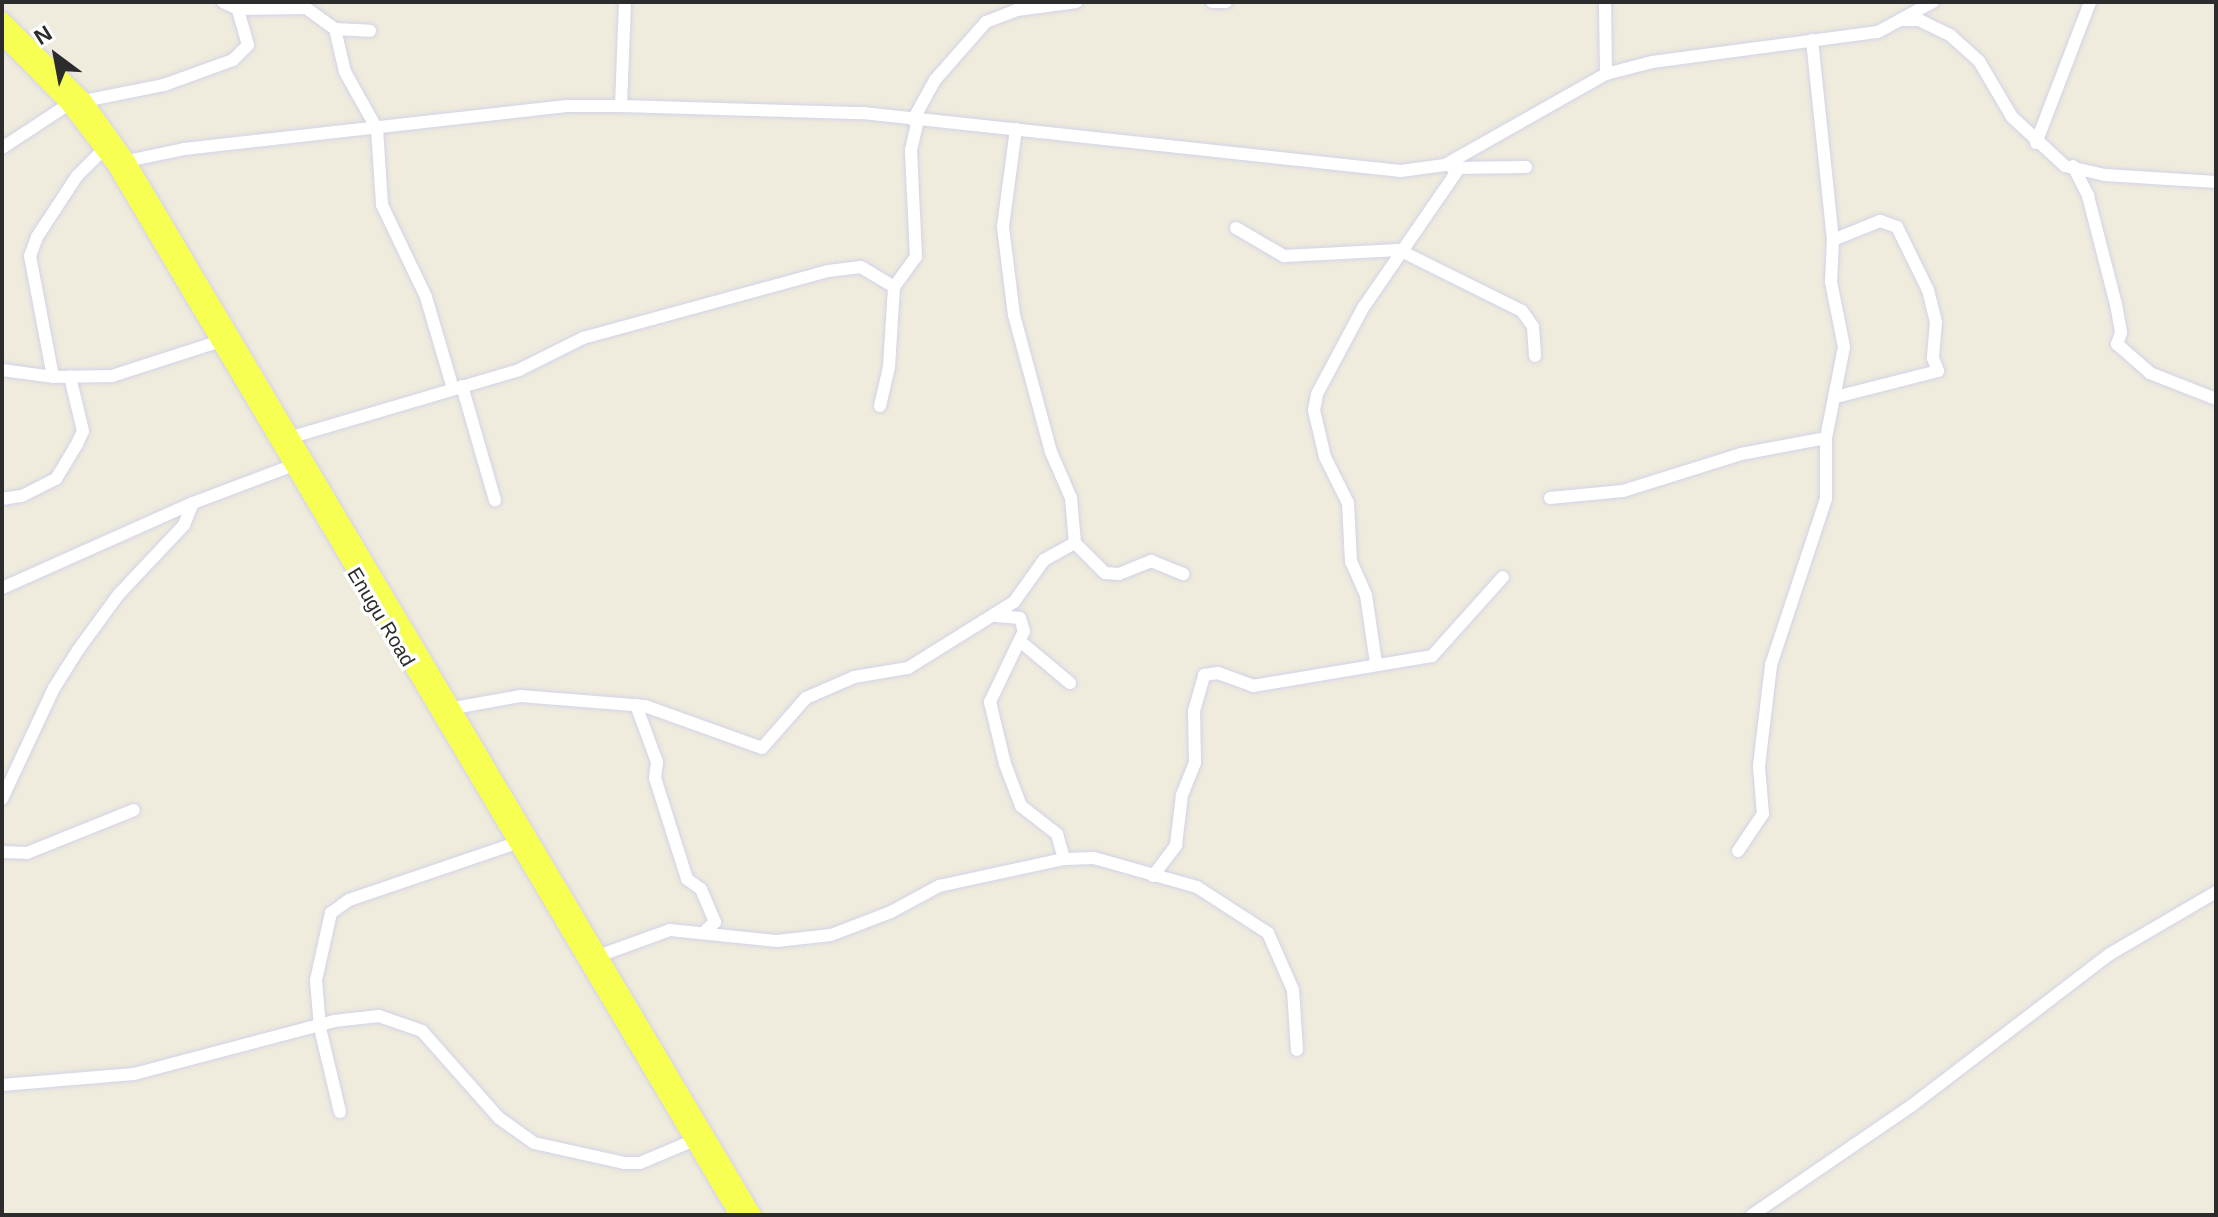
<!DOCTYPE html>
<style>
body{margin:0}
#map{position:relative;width:2218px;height:1217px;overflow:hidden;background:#efecdd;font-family:Arial,sans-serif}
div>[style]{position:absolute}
.roads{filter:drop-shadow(0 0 2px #d4d2e6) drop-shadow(0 0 2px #d4d2e6)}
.minor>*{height:12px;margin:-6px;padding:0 6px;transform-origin:6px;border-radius:6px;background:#fff}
.major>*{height:16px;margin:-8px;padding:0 8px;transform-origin:8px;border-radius:8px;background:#f7ff52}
span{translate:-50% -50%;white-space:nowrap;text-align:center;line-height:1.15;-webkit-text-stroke:7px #fff;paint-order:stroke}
.street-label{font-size:20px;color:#2c2c2c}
.frame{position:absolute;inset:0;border:4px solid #2c2c2c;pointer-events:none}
.north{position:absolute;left:16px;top:16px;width:80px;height:80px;-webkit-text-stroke:6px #fff;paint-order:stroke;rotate:328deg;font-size:22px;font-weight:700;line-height:32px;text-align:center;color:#2c2c2c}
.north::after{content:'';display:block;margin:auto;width:28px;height:36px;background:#2c2c2c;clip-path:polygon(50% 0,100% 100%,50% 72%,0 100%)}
</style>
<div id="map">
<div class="roads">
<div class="minor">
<div style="left:223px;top:2px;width:17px;rotate:25deg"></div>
<div style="left:238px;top:9px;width:68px;rotate:-0.8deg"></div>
<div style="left:306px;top:8px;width:36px;rotate:36deg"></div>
<div style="left:335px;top:29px;width:35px;rotate:3deg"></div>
<div style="left:1212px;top:2px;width:14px"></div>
<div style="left:1605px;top:2px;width:72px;rotate:89.2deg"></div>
<div style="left:1901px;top:20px;width:18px"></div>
<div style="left:1919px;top:20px;width:34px;rotate:26deg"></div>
<div style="left:1950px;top:35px;width:39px;rotate:42deg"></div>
<div style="left:1979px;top:61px;width:65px;rotate:59.5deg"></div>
<div style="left:2012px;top:117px;width:72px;rotate:42.8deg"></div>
<div style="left:2065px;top:166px;width:41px;rotate:12.7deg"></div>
<div style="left:2105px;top:175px;width:111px;rotate:3.6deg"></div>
<div style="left:335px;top:29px;width:44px;rotate:76.9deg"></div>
<div style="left:345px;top:72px;width:65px;rotate:60.7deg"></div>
<div style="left:377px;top:129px;width:76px;rotate:86.2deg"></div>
<div style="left:382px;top:205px;width:102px;rotate:64.4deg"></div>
<div style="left:426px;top:297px;width:96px;rotate:73.6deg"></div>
<div style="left:84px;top:101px;width:82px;rotate:-11.3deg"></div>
<div style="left:164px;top:85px;width:73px;rotate:-19.9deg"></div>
<div style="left:233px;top:60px;width:21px;rotate:-45deg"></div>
<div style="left:248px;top:45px;width:37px;rotate:-106deg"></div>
<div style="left:621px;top:106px;width:104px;rotate:-87.8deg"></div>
<div style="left:913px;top:120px;width:46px;rotate:-61.2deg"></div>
<div style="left:935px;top:80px;width:77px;rotate:-48.7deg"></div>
<div style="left:986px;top:22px;width:33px;rotate:-21deg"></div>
<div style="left:1017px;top:10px;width:60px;rotate:-7.7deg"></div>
<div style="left:1016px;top:129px;width:99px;rotate:97.6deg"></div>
<div style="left:1003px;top:227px;width:89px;rotate:82.9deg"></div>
<div style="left:1014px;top:315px;width:142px;rotate:74.9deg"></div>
<div style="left:1051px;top:452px;width:50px;rotate:66.5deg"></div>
<div style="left:1071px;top:498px;width:45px;rotate:84.9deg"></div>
<div style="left:1075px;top:543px;width:42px;rotate:45deg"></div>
<div style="left:1105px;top:573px;width:14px;rotate:4deg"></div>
<div style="left:1119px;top:574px;width:35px;rotate:-22deg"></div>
<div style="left:1151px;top:561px;width:35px;rotate:22deg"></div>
<div style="left:2036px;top:143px;width:151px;rotate:-69deg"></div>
<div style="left:2px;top:148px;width:80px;rotate:-33.3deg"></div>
<div style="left:104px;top:149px;width:38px;rotate:135deg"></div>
<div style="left:77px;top:176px;width:73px;rotate:123.3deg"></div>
<div style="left:37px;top:237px;width:20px;rotate:110deg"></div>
<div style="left:30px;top:256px;width:123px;rotate:79.2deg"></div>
<div style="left:53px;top:377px;width:59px;rotate:-1deg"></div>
<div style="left:112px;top:376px;width:110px;rotate:-17.9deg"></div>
<div style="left:127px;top:161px;width:58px;rotate:-11.9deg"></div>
<div style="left:184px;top:149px;width:385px;rotate:-6.4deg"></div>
<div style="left:567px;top:106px;width:54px"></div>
<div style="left:621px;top:106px;width:242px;rotate:1.7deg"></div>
<div style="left:863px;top:113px;width:541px;rotate:6.15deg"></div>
<div style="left:1401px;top:171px;width:44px;rotate:-7.8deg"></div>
<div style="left:1445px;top:165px;width:185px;rotate:-29.5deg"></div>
<div style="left:1606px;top:74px;width:48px;rotate:-14.6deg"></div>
<div style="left:1652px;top:62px;width:228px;rotate:-7.6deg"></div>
<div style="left:1878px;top:32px;width:63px;rotate:-28.6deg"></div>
<div style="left:2073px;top:166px;width:34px;rotate:63deg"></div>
<div style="left:2088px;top:196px;width:112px;rotate:75.5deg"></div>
<div style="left:2116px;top:304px;width:29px;rotate:80deg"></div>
<div style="left:2121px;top:333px;width:12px;rotate:110deg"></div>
<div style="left:2117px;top:344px;width:44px;rotate:41.3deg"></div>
<div style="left:2150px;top:373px;width:71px;rotate:21.5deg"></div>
<div style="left:1452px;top:168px;width:74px;rotate:-0.8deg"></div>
<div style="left:1236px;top:228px;width:56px;rotate:30.3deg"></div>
<div style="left:1284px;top:256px;width:115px;rotate:-3deg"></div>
<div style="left:1399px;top:250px;width:137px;rotate:26.4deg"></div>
<div style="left:1522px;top:311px;width:19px;rotate:55deg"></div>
<div style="left:1533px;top:327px;width:29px;rotate:86deg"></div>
<div style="left:1833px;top:240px;width:51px;rotate:-22deg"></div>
<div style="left:1880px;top:221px;width:18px;rotate:19deg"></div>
<div style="left:1897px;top:227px;width:70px;rotate:63.8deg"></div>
<div style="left:1928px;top:290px;width:33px;rotate:76deg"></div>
<div style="left:1936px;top:322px;width:36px;rotate:95deg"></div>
<div style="left:1933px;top:358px;width:14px;rotate:69deg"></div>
<div style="left:1938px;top:371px;width:105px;rotate:165.7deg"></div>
<div style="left:2px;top:370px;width:51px;rotate:7.8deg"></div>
<div style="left:462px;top:386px;width:119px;rotate:73.9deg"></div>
<div style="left:880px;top:406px;width:40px;rotate:-77deg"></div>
<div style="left:889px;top:367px;width:80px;rotate:-86.4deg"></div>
<div style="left:894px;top:287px;width:37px;rotate:-54deg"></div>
<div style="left:916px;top:257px;width:107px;rotate:-92.7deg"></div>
<div style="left:911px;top:150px;width:31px;rotate:-77deg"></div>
<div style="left:292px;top:437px;width:237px;rotate:-16.4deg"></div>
<div style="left:519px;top:370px;width:72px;rotate:-26.6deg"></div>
<div style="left:583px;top:338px;width:254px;rotate:-15.3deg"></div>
<div style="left:828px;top:271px;width:33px;rotate:-7deg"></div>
<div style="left:861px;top:267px;width:39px;rotate:31deg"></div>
<div style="left:1550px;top:498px;width:73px;rotate:-5.5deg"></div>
<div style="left:1623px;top:491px;width:124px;rotate:-17.4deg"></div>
<div style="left:1741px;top:454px;width:86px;rotate:-10.7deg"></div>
<div style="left:2px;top:499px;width:20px;rotate:-9deg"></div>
<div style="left:22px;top:496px;width:38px;rotate:-27deg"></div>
<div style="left:56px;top:479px;width:41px;rotate:-59deg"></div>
<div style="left:77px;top:444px;width:14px;rotate:-65deg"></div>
<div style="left:83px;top:431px;width:56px;rotate:-103.5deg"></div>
<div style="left:2px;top:588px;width:209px;rotate:-24deg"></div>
<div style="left:193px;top:503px;width:105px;rotate:-20.7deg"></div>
<div style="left:997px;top:616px;width:23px;rotate:5deg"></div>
<div style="left:1020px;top:618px;width:14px;rotate:73deg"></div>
<div style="left:1024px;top:631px;width:79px;rotate:115.6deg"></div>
<div style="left:990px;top:702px;width:64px;rotate:76.4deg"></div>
<div style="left:1005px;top:764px;width:45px;rotate:69.1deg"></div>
<div style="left:1021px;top:806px;width:46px;rotate:37.9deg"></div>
<div style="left:1057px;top:834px;width:26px;rotate:74deg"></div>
<div style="left:1021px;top:642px;width:64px;rotate:39.9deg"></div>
<div style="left:1376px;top:663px;width:69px;rotate:-98.4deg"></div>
<div style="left:1366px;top:595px;width:36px;rotate:-114deg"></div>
<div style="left:1351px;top:562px;width:59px;rotate:-92.9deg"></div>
<div style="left:1348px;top:503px;width:51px;rotate:-116.6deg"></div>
<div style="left:1325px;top:457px;width:48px;rotate:-103.2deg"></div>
<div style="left:1314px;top:410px;width:16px;rotate:-79deg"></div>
<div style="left:1317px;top:394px;width:98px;rotate:-61.9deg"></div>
<div style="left:1363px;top:308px;width:168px;rotate:-55.5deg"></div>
<div style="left:636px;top:705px;width:61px;rotate:69.8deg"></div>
<div style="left:657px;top:762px;width:16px;rotate:97deg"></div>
<div style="left:655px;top:778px;width:106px;rotate:72.4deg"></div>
<div style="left:687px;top:879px;width:17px;rotate:36deg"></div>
<div style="left:701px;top:889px;width:36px;rotate:67deg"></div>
<div style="left:715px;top:922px;width:12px;rotate:138deg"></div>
<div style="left:454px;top:708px;width:68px;rotate:-10.2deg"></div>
<div style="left:521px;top:696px;width:124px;rotate:4.6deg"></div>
<div style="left:645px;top:706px;width:124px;rotate:19.7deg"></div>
<div style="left:762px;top:748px;width:67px;rotate:-48.7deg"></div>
<div style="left:806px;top:698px;width:52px;rotate:-23.6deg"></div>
<div style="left:854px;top:677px;width:55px;rotate:-9.5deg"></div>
<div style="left:908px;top:668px;width:125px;rotate:-31.9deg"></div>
<div style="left:1014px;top:602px;width:52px;rotate:-54.5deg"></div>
<div style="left:1044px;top:560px;width:35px;rotate:-29deg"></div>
<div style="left:2px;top:799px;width:123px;rotate:-64.9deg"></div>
<div style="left:54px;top:688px;width:45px;rotate:-57.7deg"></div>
<div style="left:78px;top:650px;width:69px;rotate:-53.8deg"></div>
<div style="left:119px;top:594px;width:95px;rotate:-46.7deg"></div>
<div style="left:184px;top:525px;width:24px;rotate:-68deg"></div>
<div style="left:1738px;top:851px;width:45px;rotate:-56deg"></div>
<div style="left:1763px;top:814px;width:48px;rotate:-94.8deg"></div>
<div style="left:1759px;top:766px;width:102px;rotate:-83.2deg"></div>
<div style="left:1771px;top:665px;width:175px;rotate:-71.7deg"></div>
<div style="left:1826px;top:499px;width:61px;rotate:-90deg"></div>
<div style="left:1826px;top:438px;width:93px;rotate:-78.8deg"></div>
<div style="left:1844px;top:347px;width:66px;rotate:-101.3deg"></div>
<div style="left:1831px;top:282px;width:42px;rotate:-87.3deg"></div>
<div style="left:1833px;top:240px;width:201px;rotate:-96deg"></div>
<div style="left:2px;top:852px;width:25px;rotate:2deg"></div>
<div style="left:27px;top:853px;width:115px;rotate:-21.9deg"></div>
<div style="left:1153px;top:876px;width:39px;rotate:-53deg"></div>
<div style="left:1176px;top:845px;width:50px;rotate:-83.2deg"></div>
<div style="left:1182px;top:795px;width:35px;rotate:-68deg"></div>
<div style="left:1195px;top:762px;width:51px;rotate:-91.1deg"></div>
<div style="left:1194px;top:711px;width:37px;rotate:-74deg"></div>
<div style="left:1204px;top:675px;width:14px;rotate:-8deg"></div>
<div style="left:1218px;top:673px;width:37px;rotate:20deg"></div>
<div style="left:1253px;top:686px;width:181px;rotate:-9.5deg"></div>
<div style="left:1432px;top:656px;width:106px;rotate:-48.1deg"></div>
<div style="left:601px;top:955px;width:73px;rotate:-19.9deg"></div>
<div style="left:670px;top:930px;width:108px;rotate:5.9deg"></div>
<div style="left:777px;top:941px;width:54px;rotate:-6.3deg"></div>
<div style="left:831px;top:935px;width:64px;rotate:-21deg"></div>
<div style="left:891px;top:912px;width:55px;rotate:-28.4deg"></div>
<div style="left:939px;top:886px;width:128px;rotate:-12.2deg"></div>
<div style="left:1064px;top:859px;width:30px;rotate:-2deg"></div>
<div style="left:1094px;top:858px;width:107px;rotate:15.7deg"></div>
<div style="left:1197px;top:887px;width:85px;rotate:32.9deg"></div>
<div style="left:1268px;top:933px;width:62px;rotate:66.3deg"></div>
<div style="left:1293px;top:990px;width:60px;rotate:86.2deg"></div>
<div style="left:2px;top:1085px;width:132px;rotate:-4.8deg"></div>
<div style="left:134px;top:1074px;width:207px;rotate:-14.8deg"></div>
<div style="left:334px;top:1021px;width:45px;rotate:-6.3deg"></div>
<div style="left:379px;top:1016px;width:46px;rotate:19.2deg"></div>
<div style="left:422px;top:1031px;width:116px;rotate:48.5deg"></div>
<div style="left:499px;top:1118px;width:43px;rotate:35.5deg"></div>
<div style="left:534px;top:1143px;width:92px;rotate:12.5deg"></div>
<div style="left:624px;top:1163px;width:16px"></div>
<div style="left:640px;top:1163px;width:56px;rotate:-22.9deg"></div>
<div style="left:340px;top:1112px;width:86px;rotate:-103.4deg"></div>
<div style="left:320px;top:1028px;width:48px;rotate:-94.8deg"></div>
<div style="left:316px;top:980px;width:69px;rotate:-77.4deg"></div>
<div style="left:331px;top:913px;width:22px;rotate:-36deg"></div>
<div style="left:349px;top:900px;width:176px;rotate:-18.8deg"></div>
<div style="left:1752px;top:1215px;width:193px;rotate:-34.4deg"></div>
<div style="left:1911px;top:1106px;width:250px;rotate:-37.4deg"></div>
<div style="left:2110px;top:954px;width:123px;rotate:-30.3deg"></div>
</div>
<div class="major">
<div style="left:2px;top:20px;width:115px;rotate:44.6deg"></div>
<div style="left:84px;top:101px;width:74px;rotate:54.4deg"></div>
<div style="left:127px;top:161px;width:1226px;rotate:59.29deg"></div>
<div style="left:2px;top:36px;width:95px;rotate:45.4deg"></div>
<div style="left:69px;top:104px;width:74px;rotate:52.7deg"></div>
<div style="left:114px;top:163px;width:1223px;rotate:59.33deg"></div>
</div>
</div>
<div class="street-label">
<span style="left:381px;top:617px;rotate:59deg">Enugu Road</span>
</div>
<div class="frame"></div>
<div class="north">N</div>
</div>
